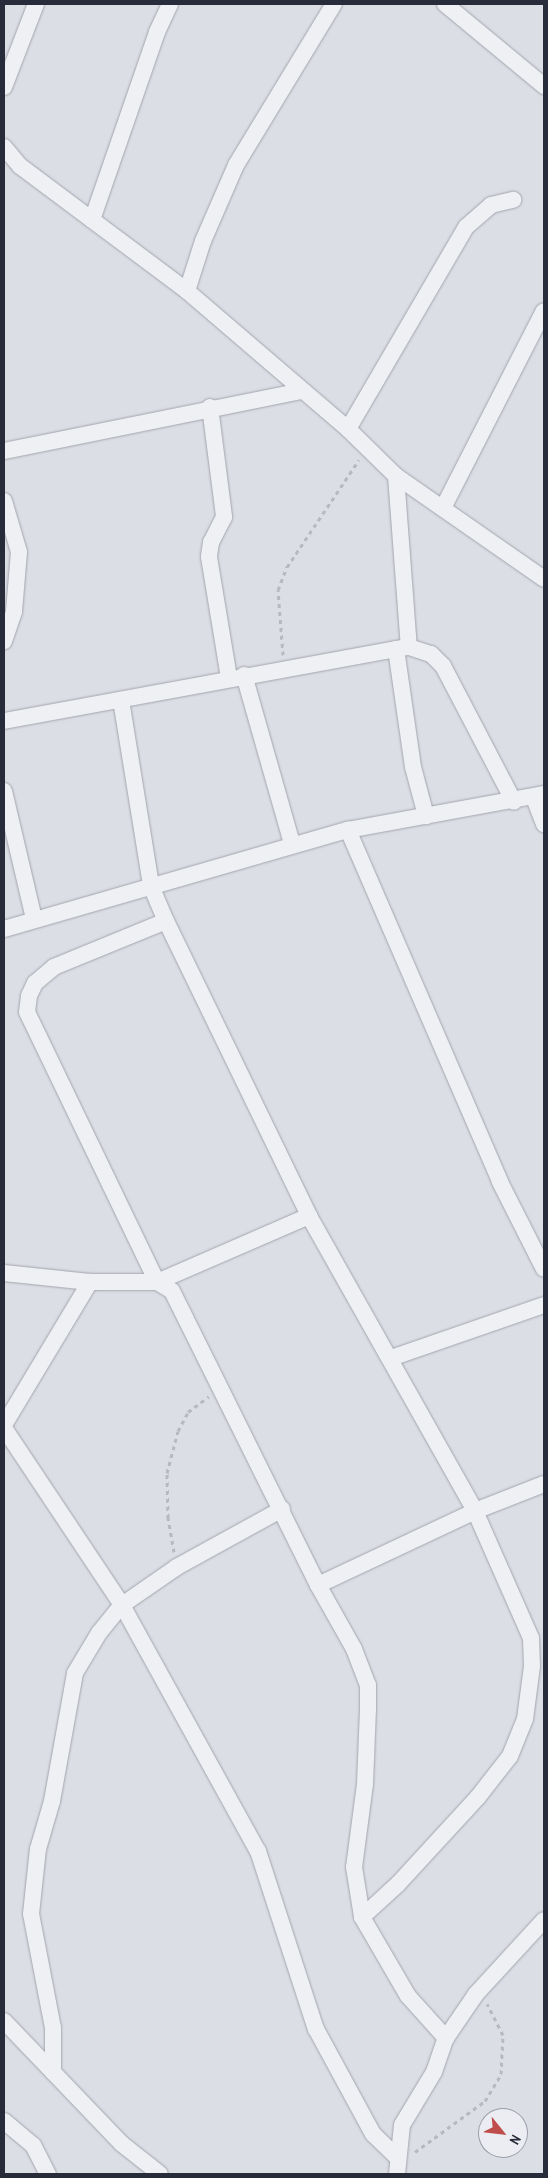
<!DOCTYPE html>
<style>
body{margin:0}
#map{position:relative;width:548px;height:2178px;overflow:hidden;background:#dcdee5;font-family:"Archivo Narrow",sans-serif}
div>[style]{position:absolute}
.path>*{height:3px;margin-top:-1.5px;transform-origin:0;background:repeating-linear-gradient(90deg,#b7b9c0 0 4px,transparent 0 8px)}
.roads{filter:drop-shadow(0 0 1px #a2a5ae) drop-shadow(0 0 1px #a2a5ae)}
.minor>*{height:16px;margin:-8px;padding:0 8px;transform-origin:8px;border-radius:8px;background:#eff0f4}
span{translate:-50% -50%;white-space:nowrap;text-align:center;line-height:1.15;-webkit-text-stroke:4.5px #ebedf3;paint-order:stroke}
.frame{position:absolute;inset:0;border:5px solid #282b3a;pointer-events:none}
.north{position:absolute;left:478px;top:2108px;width:50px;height:50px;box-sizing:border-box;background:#ebedf3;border:1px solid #9d9fa9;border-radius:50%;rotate:119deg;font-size:14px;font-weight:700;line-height:20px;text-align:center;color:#282b3a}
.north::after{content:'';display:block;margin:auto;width:18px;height:22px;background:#bf4d4c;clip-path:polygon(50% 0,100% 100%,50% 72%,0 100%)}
</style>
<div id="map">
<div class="path">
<div style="left:283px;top:655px;width:65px;rotate:-94.4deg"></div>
<div style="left:278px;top:590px;width:25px;rotate:-69deg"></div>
<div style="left:287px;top:567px;width:129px;rotate:-56.1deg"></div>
<div style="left:174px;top:1552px;width:35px;rotate:-100deg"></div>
<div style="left:168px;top:1518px;width:45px;rotate:-91.3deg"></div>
<div style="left:167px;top:1473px;width:43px;rotate:-75.3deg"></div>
<div style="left:178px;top:1431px;width:21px;rotate:-62deg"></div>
<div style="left:188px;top:1412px;width:26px;rotate:-37deg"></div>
<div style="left:415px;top:2152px;width:87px;rotate:-36.1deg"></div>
<div style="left:485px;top:2101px;width:31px;rotate:-59deg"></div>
<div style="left:501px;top:2074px;width:39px;rotate:-87deg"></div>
<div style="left:503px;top:2035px;width:35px;rotate:-117deg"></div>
</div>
<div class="roads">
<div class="minor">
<div style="left:445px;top:4px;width:129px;rotate:39.6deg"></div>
<div style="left:4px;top:87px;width:89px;rotate:-68.9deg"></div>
<div style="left:4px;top:147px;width:25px;rotate:50deg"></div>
<div style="left:20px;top:166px;width:209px;rotate:36.8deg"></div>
<div style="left:187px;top:291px;width:212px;rotate:40.6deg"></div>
<div style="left:348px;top:429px;width:67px;rotate:44.4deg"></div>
<div style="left:396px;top:476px;width:180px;rotate:34.8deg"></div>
<div style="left:92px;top:220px;width:199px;rotate:-70.9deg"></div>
<div style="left:157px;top:32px;width:31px;rotate:-65deg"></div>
<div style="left:187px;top:291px;width:52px;rotate:-72.3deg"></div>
<div style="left:203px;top:241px;width:83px;rotate:-66.5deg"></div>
<div style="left:236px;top:165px;width:188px;rotate:-58.7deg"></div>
<div style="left:210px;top:407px;width:111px;rotate:82.7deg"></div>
<div style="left:224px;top:517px;width:28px;rotate:117deg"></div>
<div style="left:211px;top:542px;width:15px;rotate:98deg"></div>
<div style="left:209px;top:557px;width:123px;rotate:80.6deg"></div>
<div style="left:348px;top:429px;width:234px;rotate:-59.7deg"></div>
<div style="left:466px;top:227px;width:33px;rotate:-41deg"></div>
<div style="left:491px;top:205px;width:23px;rotate:-13deg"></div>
<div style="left:4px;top:451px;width:303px;rotate:-11.4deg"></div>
<div style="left:396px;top:476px;width:171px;rotate:85.7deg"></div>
<div style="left:4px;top:501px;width:53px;rotate:73.6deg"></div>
<div style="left:19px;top:552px;width:60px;rotate:94.8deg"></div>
<div style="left:14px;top:612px;width:31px;rotate:109deg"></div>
<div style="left:443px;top:508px;width:221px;rotate:-62.9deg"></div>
<div style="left:396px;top:649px;width:119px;rotate:81.8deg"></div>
<div style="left:413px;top:767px;width:51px;rotate:75.1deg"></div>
<div style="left:244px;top:675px;width:176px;rotate:74.1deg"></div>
<div style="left:121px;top:700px;width:188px;rotate:80.8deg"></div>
<div style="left:151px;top:886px;width:38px;rotate:67deg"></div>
<div style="left:166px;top:921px;width:328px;rotate:64.1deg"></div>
<div style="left:309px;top:1216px;width:338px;rotate:60.6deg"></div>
<div style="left:475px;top:1511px;width:139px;rotate:66.2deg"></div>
<div style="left:531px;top:1638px;width:28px;rotate:88deg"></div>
<div style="left:532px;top:1666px;width:53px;rotate:97.5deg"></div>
<div style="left:525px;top:1719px;width:40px;rotate:112deg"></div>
<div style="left:510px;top:1756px;width:52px;rotate:128deg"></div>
<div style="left:478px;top:1797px;width:118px;rotate:132.6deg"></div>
<div style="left:398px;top:1884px;width:49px;rotate:137.5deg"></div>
<div style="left:4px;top:721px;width:412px;rotate:-10.4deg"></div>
<div style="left:409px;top:647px;width:23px;rotate:18deg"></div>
<div style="left:431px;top:654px;width:17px;rotate:45deg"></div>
<div style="left:443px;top:666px;width:153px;rotate:62.4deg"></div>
<div style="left:4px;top:791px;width:131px;rotate:76.8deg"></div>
<div style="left:534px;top:798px;width:28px;rotate:69deg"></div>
<div style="left:348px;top:830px;width:383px;rotate:66.6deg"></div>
<div style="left:500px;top:1182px;width:97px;rotate:63.2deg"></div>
<div style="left:166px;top:921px;width:121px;rotate:157.7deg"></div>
<div style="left:54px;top:967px;width:25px;rotate:140deg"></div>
<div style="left:35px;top:983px;width:14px;rotate:115deg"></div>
<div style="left:29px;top:996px;width:16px;rotate:97deg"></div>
<div style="left:27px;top:1012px;width:300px;rotate:64.3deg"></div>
<div style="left:157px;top:1282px;width:17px;rotate:31deg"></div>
<div style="left:172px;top:1291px;width:328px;rotate:63.6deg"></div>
<div style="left:318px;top:1585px;width:73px;rotate:60.6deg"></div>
<div style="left:354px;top:1649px;width:39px;rotate:69deg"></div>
<div style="left:368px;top:1685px;width:24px;rotate:90deg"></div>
<div style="left:368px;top:1709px;width:75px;rotate:92.3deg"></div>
<div style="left:365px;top:1784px;width:84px;rotate:97.5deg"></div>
<div style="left:354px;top:1867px;width:51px;rotate:80.9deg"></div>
<div style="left:362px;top:1917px;width:91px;rotate:59.8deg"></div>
<div style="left:408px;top:1996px;width:57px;rotate:47.9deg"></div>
<div style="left:4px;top:929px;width:358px;rotate:-16.1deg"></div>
<div style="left:348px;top:830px;width:199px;rotate:-10.4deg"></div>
<div style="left:4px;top:1273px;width:86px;rotate:6deg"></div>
<div style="left:90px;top:1282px;width:67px"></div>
<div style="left:157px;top:1282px;width:166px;rotate:-23.5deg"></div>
<div style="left:391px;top:1358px;width:162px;rotate:-19.1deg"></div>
<div style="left:4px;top:1425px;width:167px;rotate:-59deg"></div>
<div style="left:4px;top:1428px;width:213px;rotate:56.3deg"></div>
<div style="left:122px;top:1605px;width:281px;rotate:61.1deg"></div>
<div style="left:258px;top:1851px;width:187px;rotate:72deg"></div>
<div style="left:316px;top:2029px;width:119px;rotate:61.5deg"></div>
<div style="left:373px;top:2134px;width:32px;rotate:44deg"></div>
<div style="left:318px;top:1585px;width:174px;rotate:-25.2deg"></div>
<div style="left:475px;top:1511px;width:74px;rotate:-21.4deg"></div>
<div style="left:4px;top:2021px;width:170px;rotate:46.2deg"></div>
<div style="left:122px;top:2144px;width:48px;rotate:38.3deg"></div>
<div style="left:53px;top:2072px;width:44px;rotate:-90deg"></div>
<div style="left:53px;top:2028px;width:116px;rotate:-100.9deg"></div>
<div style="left:31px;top:1914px;width:65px;rotate:-83.9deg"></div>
<div style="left:38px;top:1849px;width:50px;rotate:-73.7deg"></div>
<div style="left:52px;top:1801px;width:130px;rotate:-79.8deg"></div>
<div style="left:75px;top:1673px;width:47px;rotate:-59deg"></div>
<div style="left:99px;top:1633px;width:36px;rotate:-51deg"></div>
<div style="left:122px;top:1605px;width:67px;rotate:-34.6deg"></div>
<div style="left:177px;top:1567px;width:120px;rotate:-28.9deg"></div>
<div style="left:4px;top:2121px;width:38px;rotate:40deg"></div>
<div style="left:33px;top:2145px;width:33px;rotate:63deg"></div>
<div style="left:397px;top:2174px;width:49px;rotate:-84.2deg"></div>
<div style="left:402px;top:2125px;width:62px;rotate:-58.9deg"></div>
<div style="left:434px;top:2072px;width:36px;rotate:-71deg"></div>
<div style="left:446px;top:2038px;width:53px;rotate:-55.7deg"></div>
<div style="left:476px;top:1994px;width:100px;rotate:-47.4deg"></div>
</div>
</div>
<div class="frame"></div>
<div class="north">N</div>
</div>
